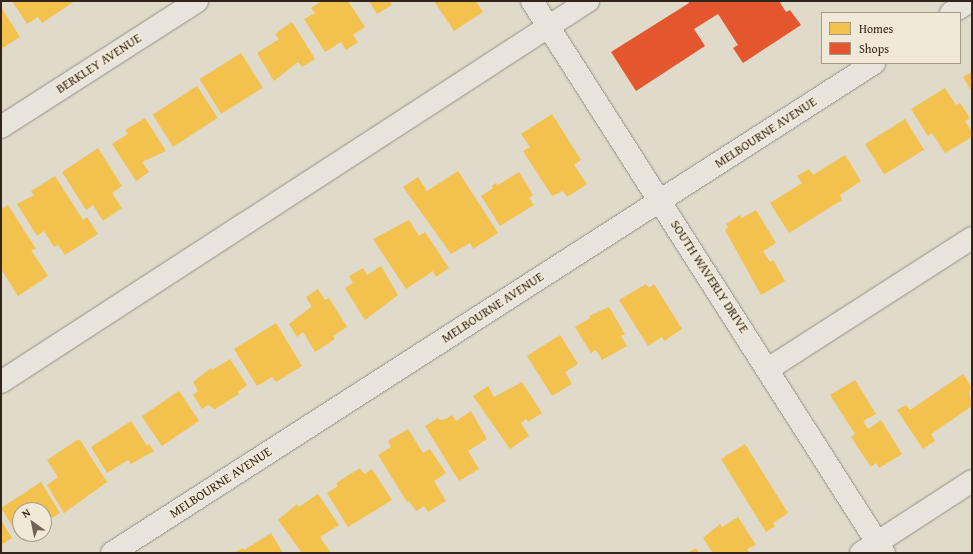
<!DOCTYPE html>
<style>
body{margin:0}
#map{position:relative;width:973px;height:554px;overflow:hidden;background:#e0daca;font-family:"Gentium Book Plus",serif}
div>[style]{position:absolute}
.homes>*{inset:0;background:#f2c14e;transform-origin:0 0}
.shops>*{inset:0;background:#e4572e}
.roads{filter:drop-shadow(0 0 1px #948f85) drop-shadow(0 0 1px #948f85)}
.minor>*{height:22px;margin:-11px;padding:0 11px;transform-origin:11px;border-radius:11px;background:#e8e4dc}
span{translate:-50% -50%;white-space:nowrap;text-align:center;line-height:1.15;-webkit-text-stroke:4px #f1e9d7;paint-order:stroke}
.street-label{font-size:13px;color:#30241b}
.frame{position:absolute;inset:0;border:2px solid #30241b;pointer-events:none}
.legend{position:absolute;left:821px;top:12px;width:140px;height:52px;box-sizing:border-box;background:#f1e9d7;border:1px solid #a49a8c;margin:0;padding:5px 7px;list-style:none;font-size:12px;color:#30241b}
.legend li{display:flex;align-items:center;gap:8px;height:20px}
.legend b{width:20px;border:1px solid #a49a8c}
.north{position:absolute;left:12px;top:502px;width:40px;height:40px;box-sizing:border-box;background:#f1e9d7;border:1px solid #a49a8c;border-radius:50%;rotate:327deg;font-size:11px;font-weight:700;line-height:16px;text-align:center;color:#30241b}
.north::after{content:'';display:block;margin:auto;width:14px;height:18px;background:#6e6458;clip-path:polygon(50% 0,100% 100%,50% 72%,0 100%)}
</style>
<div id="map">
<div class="homes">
<div style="clip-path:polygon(12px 1px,75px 1px,42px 23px,38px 17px,27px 24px)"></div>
<div style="clip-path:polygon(322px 1px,348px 1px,365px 27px,353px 35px,358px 42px,346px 50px,341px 42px,325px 52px,304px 19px,315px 13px,311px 8px)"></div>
<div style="clip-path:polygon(369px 1px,390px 1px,392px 5px,377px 14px)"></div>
<div style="clip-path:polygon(434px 1px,476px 1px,483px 12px,454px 31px)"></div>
<div style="clip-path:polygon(1px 7px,20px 37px,1px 49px)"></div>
<div style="clip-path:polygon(292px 22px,315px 59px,302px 67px,298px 62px,274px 81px,257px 53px,279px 39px,275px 34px)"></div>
<div style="left:241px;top:53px;width:41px;height:49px;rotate:58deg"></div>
<div style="clip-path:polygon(972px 72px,972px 92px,963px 77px)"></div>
<div style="left:197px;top:86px;width:38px;height:53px;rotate:57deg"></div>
<div style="clip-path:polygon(945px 88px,956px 105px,960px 103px,970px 118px,965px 121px,972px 132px,972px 137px,945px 153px,932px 133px,928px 136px,911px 109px)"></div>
<div style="clip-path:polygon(552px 114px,581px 160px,574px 165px,587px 184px,567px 197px,563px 191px,552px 196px,523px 151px,530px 147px,521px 134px)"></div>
<div style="clip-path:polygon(145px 118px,166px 151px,142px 162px,149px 172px,136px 181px,112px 144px,128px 134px,125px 130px)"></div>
<div style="left:905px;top:119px;width:36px;height:47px;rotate:58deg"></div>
<div style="clip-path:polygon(98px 148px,122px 186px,112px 193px,122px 208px,103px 221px,93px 205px,86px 210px,62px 172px)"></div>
<div style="clip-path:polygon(845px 155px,861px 181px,840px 195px,842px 200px,789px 233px,770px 203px,802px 183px,797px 176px,809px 169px,813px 175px)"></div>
<div style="clip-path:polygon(458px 171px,498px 233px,473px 249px,470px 243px,451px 254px,403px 187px,418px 177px,427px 191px)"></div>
<div style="clip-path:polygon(519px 172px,533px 195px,529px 198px,534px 205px,500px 226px,481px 196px,493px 188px,492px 186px,496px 183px,498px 185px)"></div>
<div style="clip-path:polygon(55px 176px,83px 220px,87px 217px,98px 234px,65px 255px,58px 245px,54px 247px,44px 231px,37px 236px,17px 204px,34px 195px,31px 191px)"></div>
<div style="clip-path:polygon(8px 205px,36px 249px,31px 250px,48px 276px,18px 296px,1px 269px,1px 209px)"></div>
<div style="clip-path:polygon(756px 210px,776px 243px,763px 251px,770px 262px,773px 260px,785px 281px,761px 295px,725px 230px,728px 227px,726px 224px,740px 215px,742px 218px)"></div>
<div style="clip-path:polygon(409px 220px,419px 236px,425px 232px,449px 268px,436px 277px,433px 271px,406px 289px,373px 239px)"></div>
<div style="clip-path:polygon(381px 266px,398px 295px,365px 320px,345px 288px,353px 283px,349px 276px,363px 268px,367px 275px)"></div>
<div style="clip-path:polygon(646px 284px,649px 288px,654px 284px,682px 329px,664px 341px,662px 337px,648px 346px,619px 300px)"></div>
<div style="clip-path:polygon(318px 289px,325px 300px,329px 298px,347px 327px,333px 336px,335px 339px,315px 352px,303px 332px,297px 337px,289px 324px,311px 307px,313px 309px,306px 297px)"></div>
<div style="clip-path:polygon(609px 307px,625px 334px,621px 336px,627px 346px,602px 360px,596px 350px,591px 353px,575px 327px,590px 318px,589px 316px)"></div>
<div style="clip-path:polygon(276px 323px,302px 366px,276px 382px,272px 377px,257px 386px,234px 349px)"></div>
<div style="clip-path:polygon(560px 335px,578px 364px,565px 372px,572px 384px,552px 396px,527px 356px)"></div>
<div style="clip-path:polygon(230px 359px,247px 385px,238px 392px,239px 394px,215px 409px,208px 405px,202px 409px,193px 395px,198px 391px,193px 382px,211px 368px,212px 370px)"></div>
<div style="clip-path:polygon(963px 374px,972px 388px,969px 391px,972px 406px,931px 434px,935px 441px,923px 449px,897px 410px,906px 405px,910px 410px)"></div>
<div style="clip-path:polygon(855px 380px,876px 414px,863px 421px,868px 429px,881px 420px,902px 454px,879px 468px,876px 463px,871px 467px,851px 437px,855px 434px,830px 395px)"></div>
<div style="clip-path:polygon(522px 382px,542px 413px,528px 422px,526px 419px,521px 423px,529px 436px,510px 449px,473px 396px,488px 386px,494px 397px)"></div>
<div style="left:179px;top:391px;width:36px;height:45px;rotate:56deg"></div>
<div style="clip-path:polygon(471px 411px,487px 439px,468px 451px,479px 469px,459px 481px,425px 426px,438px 418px,440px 420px,446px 419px,452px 415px,456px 421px)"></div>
<div style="clip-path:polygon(131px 421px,147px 446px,149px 444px,154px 451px,131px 464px,128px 460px,107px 473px,91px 447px)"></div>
<div style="clip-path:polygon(408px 429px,423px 453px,430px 449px,446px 473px,434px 481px,446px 501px,428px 512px,424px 506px,416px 511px,409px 501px,407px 502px,378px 455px,391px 447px,388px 441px)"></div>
<div style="clip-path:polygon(77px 440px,80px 440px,107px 482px,64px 513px,47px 485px,58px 477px,47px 460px)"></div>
<div style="clip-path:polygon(745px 444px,788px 513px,773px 523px,775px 526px,766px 532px,721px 459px)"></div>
<div style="clip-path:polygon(360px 468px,364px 474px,372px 469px,392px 500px,348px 527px,327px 493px,338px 486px,336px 483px)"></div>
<div style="clip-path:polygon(41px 482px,60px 513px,44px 523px,44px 510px,20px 510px,20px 533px,18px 535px,1px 508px)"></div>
<div style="clip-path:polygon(318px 494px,339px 525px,320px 537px,331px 553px,302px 553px,278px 520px,297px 504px,299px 507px)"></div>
<div style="clip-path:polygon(738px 517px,756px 545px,747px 549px,750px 553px,713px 553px,703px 538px,720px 524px,722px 527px)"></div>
<div style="clip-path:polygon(1px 520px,12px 538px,1px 545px)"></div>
<div style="clip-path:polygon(271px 533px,283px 553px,233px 553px,243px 548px,244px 550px)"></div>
<div style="clip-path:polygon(696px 548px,699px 553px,687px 553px)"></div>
</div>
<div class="shops">
<div style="clip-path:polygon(688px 1px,779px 1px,786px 12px,790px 10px,801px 25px,743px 63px,733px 48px,738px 45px,718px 14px,694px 29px,705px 46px,636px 91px,611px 52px,689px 3px)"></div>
</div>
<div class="roads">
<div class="minor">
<div style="left:532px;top:1px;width:655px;rotate:57.48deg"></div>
<div style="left:951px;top:13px;width:22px;rotate:-32deg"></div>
<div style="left:1px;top:127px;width:233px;rotate:-32.7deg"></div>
<div style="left:768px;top:369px;width:242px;rotate:-32.7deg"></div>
<div style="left:1px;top:382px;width:700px;rotate:-32.99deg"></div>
<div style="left:112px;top:553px;width:906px;rotate:-32.74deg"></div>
<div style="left:861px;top:553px;width:132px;rotate:-33deg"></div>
</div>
</div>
<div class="street-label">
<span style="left:99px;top:64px;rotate:-33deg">BERKLEY AVENUE</span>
<span style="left:766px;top:133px;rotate:-33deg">MELBOURNE AVENUE</span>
<span style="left:709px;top:277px;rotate:57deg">SOUTH WAVERLY DRIVE</span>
<span style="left:493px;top:308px;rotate:-33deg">MELBOURNE AVENUE</span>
<span style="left:221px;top:483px;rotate:-33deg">MELBOURNE AVENUE</span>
</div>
<div class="frame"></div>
<ul class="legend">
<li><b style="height:11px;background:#f2c14e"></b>Homes</li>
<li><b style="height:11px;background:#e4572e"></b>Shops</li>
</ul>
<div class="north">N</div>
</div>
